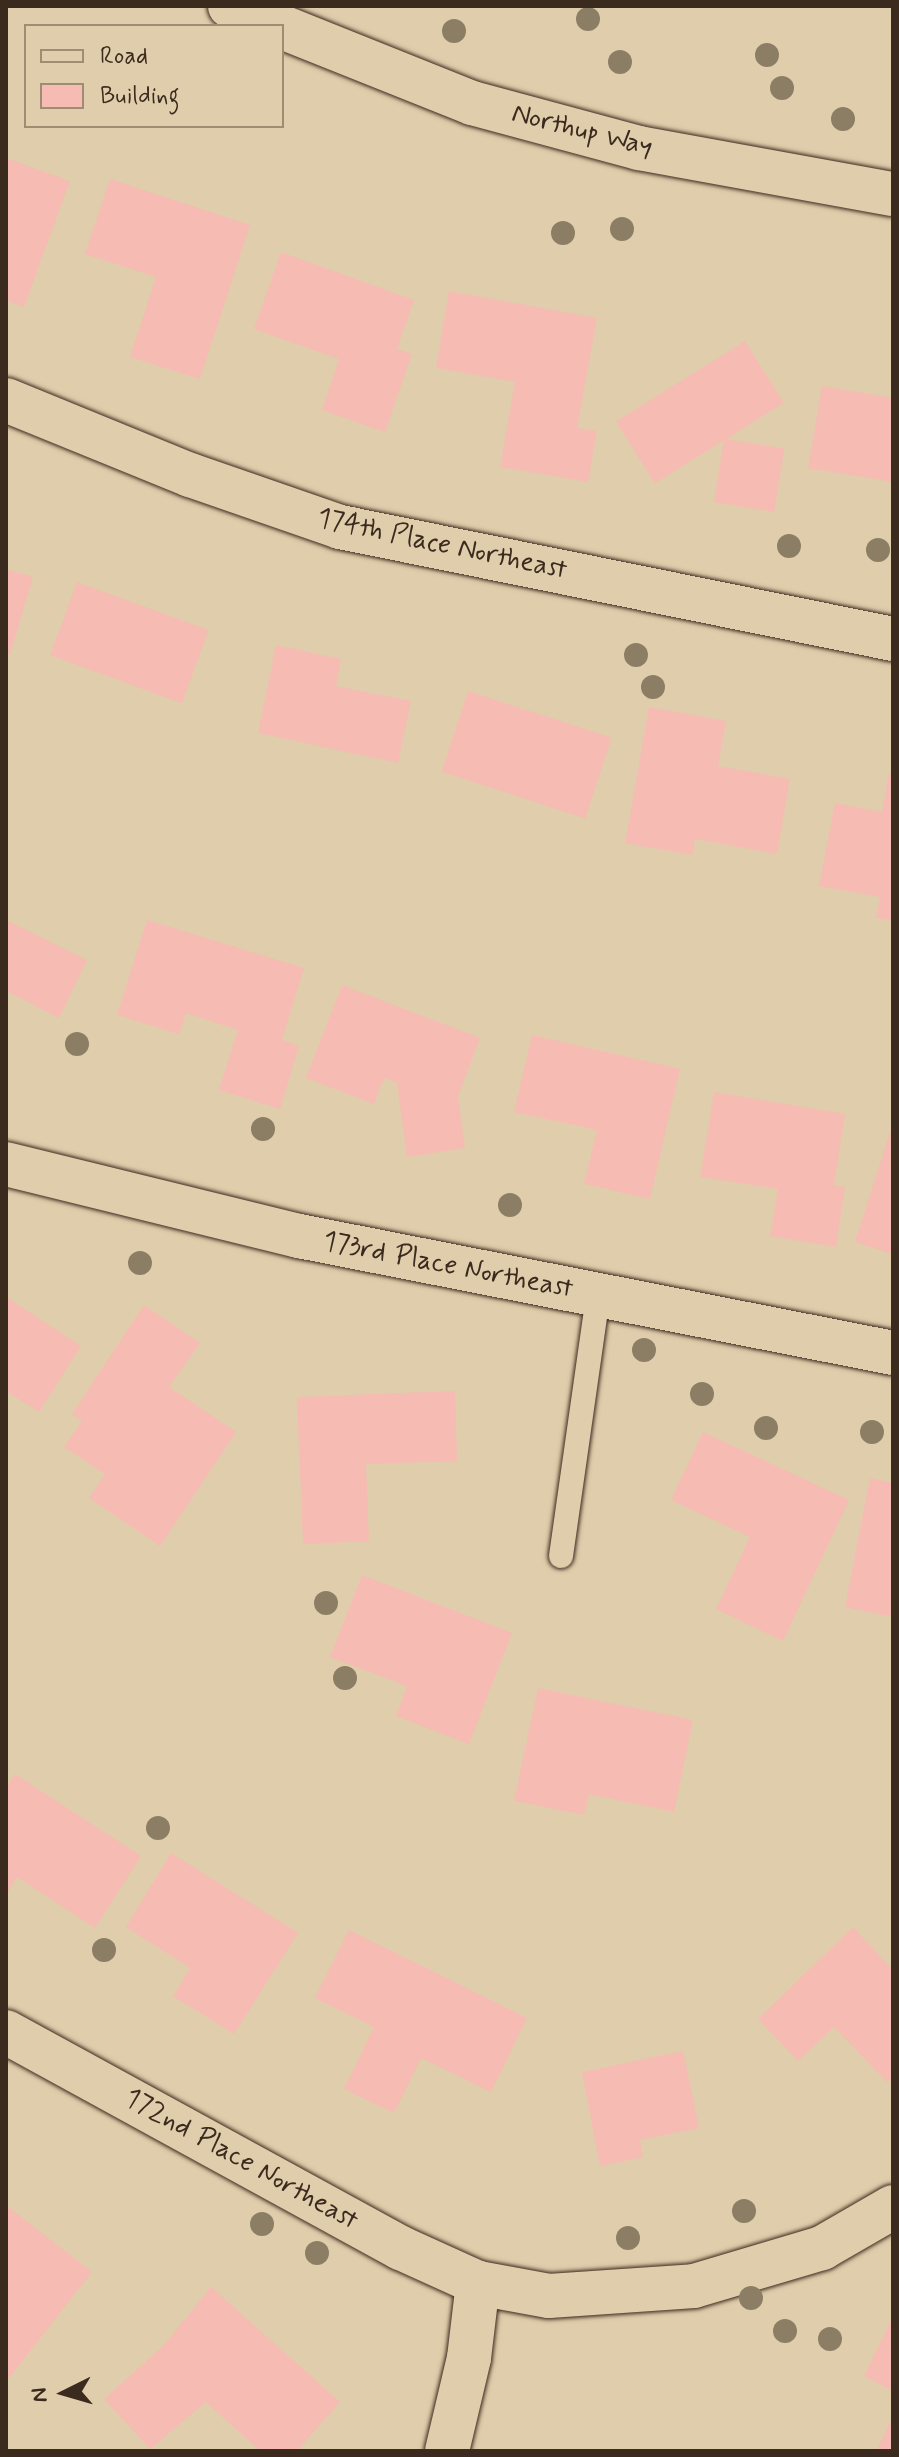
<!DOCTYPE html>
<style>
body{margin:0}
#map{position:relative;width:899px;height:2457px;overflow:hidden;background:#e0cdab;font-family:Mynerve,sans-serif}
div>[style]{position:absolute}
.building>*{inset:0;background:#f6bbb2;transform-origin:0 0}
.roads{filter:drop-shadow(0 0 2px #3b2a1e) drop-shadow(0 0 2px #3b2a1e)}
.service>*{height:24px;margin:-12px;padding:0 12px;transform-origin:12px;border-radius:12px;background:#e0cdab}
.minor>*{height:44px;margin:-22px;padding:0 22px;transform-origin:22px;border-radius:22px;background:#e0cdab}
.tertiary>*{height:44px;margin:-22px;padding:0 22px;transform-origin:22px;border-radius:22px;background:#e0cdab}
.trees>*{width:24px;height:24px;margin:-12px;border-radius:50%;background:#8c7e65}
span{translate:-50% -50%;white-space:nowrap;text-align:center;line-height:1.15;-webkit-text-stroke:6px #e0cdab;paint-order:stroke}
.street-label{font-size:28px;color:#3b2a1e}
.frame{position:absolute;inset:0;border:8px solid #3b2a1e;pointer-events:none}
.legend{position:absolute;left:24px;top:24px;width:260px;height:104px;box-sizing:border-box;background:#e0cdab;border:2px solid #9e8c73;margin:0;padding:10px 14px;list-style:none;font-size:24px;color:#3b2a1e}
.legend li{display:flex;align-items:center;gap:16px;height:40px}
.legend b{width:40px;border:2px solid #9e8c73}
.north{position:absolute;left:24px;top:2353px;width:80px;height:80px;-webkit-text-stroke:6px #e0cdab;paint-order:stroke;rotate:265deg;font-size:22px;font-weight:700;line-height:32px;text-align:center;color:#3b2a1e}
.north::after{content:'';display:block;margin:auto;width:28px;height:36px;background:#3b2a1e;clip-path:polygon(50% 0,100% 100%,50% 72%,0 100%)}
</style>
<div id="map">
<div class="building">
<div style="clip-path:polygon(6px 158px,70px 181px,24px 307px,6px 300px)"></div>
<div style="clip-path:polygon(110px 179px,250px 225px,200px 379px,130px 357px,156px 277px,85px 254px)"></div>
<div style="clip-path:polygon(281px 252px,414px 300px,397px 349px,412px 354px,385px 432px,322px 410px,339px 359px,254px 329px)"></div>
<div style="clip-path:polygon(449px 291px,597px 318px,577px 428px,597px 431px,588px 482px,500px 467px,515px 382px,436px 368px)"></div>
<div style="left:745px;top:341px;width:73px;height:152px;rotate:58deg"></div>
<div style="clip-path:polygon(822px 386px,893px 398px,893px 482px,808px 468px)"></div>
<div style="left:724px;top:439px;width:61px;height:64px;rotate:9deg"></div>
<div style="clip-path:polygon(6px 569px,33px 577px,10px 654px,6px 653px)"></div>
<div style="left:77px;top:582px;width:140px;height:78px;rotate:20deg"></div>
<div style="clip-path:polygon(276px 645px,341px 659px,336px 686px,411px 701px,398px 763px,258px 733px)"></div>
<div style="left:468px;top:691px;width:151px;height:85px;rotate:18deg"></div>
<div style="clip-path:polygon(649px 707px,726px 721px,718px 766px,790px 779px,777px 854px,695px 839px,692px 855px,625px 843px)"></div>
<div style="clip-path:polygon(889px 773px,893px 774px,893px 921px,876px 918px,880px 897px,819px 886px,835px 803px,882px 812px)"></div>
<div style="clip-path:polygon(6px 920px,87px 960px,59px 1018px,6px 991px)"></div>
<div style="clip-path:polygon(147px 920px,304px 968px,282px 1040px,299px 1046px,280px 1109px,219px 1090px,238px 1030px,186px 1013px,179px 1034px,117px 1015px)"></div>
<div style="clip-path:polygon(342px 985px,480px 1038px,458px 1096px,465px 1148px,407px 1157px,397px 1083px,384px 1078px,374px 1104px,306px 1078px)"></div>
<div style="clip-path:polygon(532px 1035px,680px 1069px,650px 1199px,584px 1184px,597px 1130px,514px 1112px)"></div>
<div style="clip-path:polygon(714px 1092px,845px 1114px,834px 1185px,845px 1187px,836px 1247px,770px 1236px,778px 1189px,700px 1177px)"></div>
<div style="clip-path:polygon(892px 1126px,893px 1126px,893px 1254px,855px 1242px)"></div>
<div style="clip-path:polygon(6px 1297px,81px 1346px,39px 1412px,6px 1391px)"></div>
<div style="clip-path:polygon(144px 1305px,200px 1343px,169px 1387px,236px 1432px,160px 1546px,89px 1498px,105px 1474px,64px 1447px,82px 1421px,72px 1414px)"></div>
<div style="clip-path:polygon(455px 1391px,457px 1461px,366px 1464px,369px 1541px,303px 1544px,297px 1397px)"></div>
<div style="clip-path:polygon(703px 1432px,849px 1500px,783px 1641px,716px 1609px,750px 1537px,671px 1500px)"></div>
<div style="clip-path:polygon(870px 1478px,893px 1483px,893px 1617px,845px 1607px)"></div>
<div style="clip-path:polygon(362px 1575px,512px 1633px,469px 1744px,396px 1716px,407px 1686px,330px 1657px)"></div>
<div style="clip-path:polygon(538px 1688px,693px 1720px,674px 1812px,589px 1794px,584px 1815px,514px 1801px)"></div>
<div style="clip-path:polygon(15px 1774px,141px 1856px,95px 1928px,17px 1877px,6px 1895px,6px 1788px)"></div>
<div style="clip-path:polygon(171px 1853px,298px 1933px,234px 2034px,173px 1996px,190px 1968px,126px 1927px)"></div>
<div style="clip-path:polygon(853px 1927px,893px 1970px,893px 2076px,887px 2082px,834px 2027px,798px 2061px,758px 2019px)"></div>
<div style="clip-path:polygon(349px 1930px,527px 2018px,491px 2092px,421px 2058px,394px 2113px,344px 2089px,374px 2027px,315px 1998px)"></div>
<div style="clip-path:polygon(683px 2051px,699px 2128px,640px 2140px,643px 2157px,600px 2166px,582px 2072px)"></div>
<div style="clip-path:polygon(6px 2205px,92px 2272px,9px 2378px,6px 2375px)"></div>
<div style="clip-path:polygon(211px 2287px,340px 2402px,297px 2451px,260px 2451px,206px 2402px,150px 2449px,104px 2399px,163px 2346px)"></div>
<div style="clip-path:polygon(893px 2317px,893px 2391px,864px 2376px)"></div>
<div style="clip-path:polygon(893px 2417px,893px 2451px,876px 2451px)"></div>
</div>
<div class="roads">
<div class="service">
<div style="left:561px;top:1556px;width:264px;rotate:-81.9deg"></div>
</div>
<div class="minor">
<div style="left:6px;top:400px;width:199px;rotate:22.2deg"></div>
<div style="left:190px;top:475px;width:159px;rotate:19.1deg"></div>
<div style="left:340px;top:527px;width:564px;rotate:11.45deg"></div>
<div style="left:6px;top:1164px;width:302px;rotate:13.8deg"></div>
<div style="left:299px;top:1236px;width:605px;rotate:11.14deg"></div>
<div style="left:6px;top:2032px;width:450px;rotate:28.7deg"></div>
<div style="left:401px;top:2248px;width:85px;rotate:24.4deg"></div>
<div style="left:447px;top:2451px;width:96px;rotate:-76.7deg"></div>
<div style="left:469px;top:2358px;width:76px;rotate:-83.2deg"></div>
<div style="left:478px;top:2283px;width:72px;rotate:10.4deg"></div>
<div style="left:549px;top:2296px;width:145px;rotate:-3.9deg"></div>
<div style="left:694px;top:2286px;width:134px;rotate:-16.5deg"></div>
<div style="left:822px;top:2248px;width:82px;rotate:-30deg"></div>
</div>
<div class="tertiary">
<div style="left:230px;top:6px;width:54px;rotate:21.8deg"></div>
<div style="left:282px;top:27px;width:205px;rotate:21.8deg"></div>
<div style="left:472px;top:103px;width:173px;rotate:15.1deg"></div>
<div style="left:639px;top:148px;width:258px;rotate:10.3deg"></div>
</div>
</div>
<div class="trees">
<div style="left:588px;top:19px"></div>
<div style="left:454px;top:31px"></div>
<div style="left:767px;top:55px"></div>
<div style="left:620px;top:62px"></div>
<div style="left:782px;top:88px"></div>
<div style="left:843px;top:119px"></div>
<div style="left:622px;top:229px"></div>
<div style="left:563px;top:233px"></div>
<div style="left:789px;top:546px"></div>
<div style="left:878px;top:550px"></div>
<div style="left:636px;top:655px"></div>
<div style="left:653px;top:687px"></div>
<div style="left:77px;top:1044px"></div>
<div style="left:263px;top:1129px"></div>
<div style="left:510px;top:1205px"></div>
<div style="left:140px;top:1263px"></div>
<div style="left:644px;top:1350px"></div>
<div style="left:702px;top:1394px"></div>
<div style="left:766px;top:1428px"></div>
<div style="left:872px;top:1432px"></div>
<div style="left:326px;top:1603px"></div>
<div style="left:345px;top:1678px"></div>
<div style="left:158px;top:1828px"></div>
<div style="left:104px;top:1950px"></div>
<div style="left:744px;top:2211px"></div>
<div style="left:262px;top:2224px"></div>
<div style="left:628px;top:2238px"></div>
<div style="left:317px;top:2253px"></div>
<div style="left:751px;top:2298px"></div>
<div style="left:785px;top:2331px"></div>
<div style="left:830px;top:2339px"></div>
</div>
<div class="street-label">
<span style="left:582px;top:131px;rotate:14deg">Northup Way</span>
<span style="left:442px;top:545px;rotate:12deg">174th Place Northeast</span>
<span style="left:448px;top:1266px;rotate:11deg">173rd Place Northeast</span>
<span style="left:241px;top:2160px;rotate:29deg">172nd Place Northeast</span>
</div>
<div class="frame"></div>
<ul class="legend">
<li><b style="height:10px;background:#e0cdab"></b>Road</li>
<li><b style="height:22px;background:#f6bbb2"></b>Building</li>
</ul>
<div class="north">N</div>
</div>
